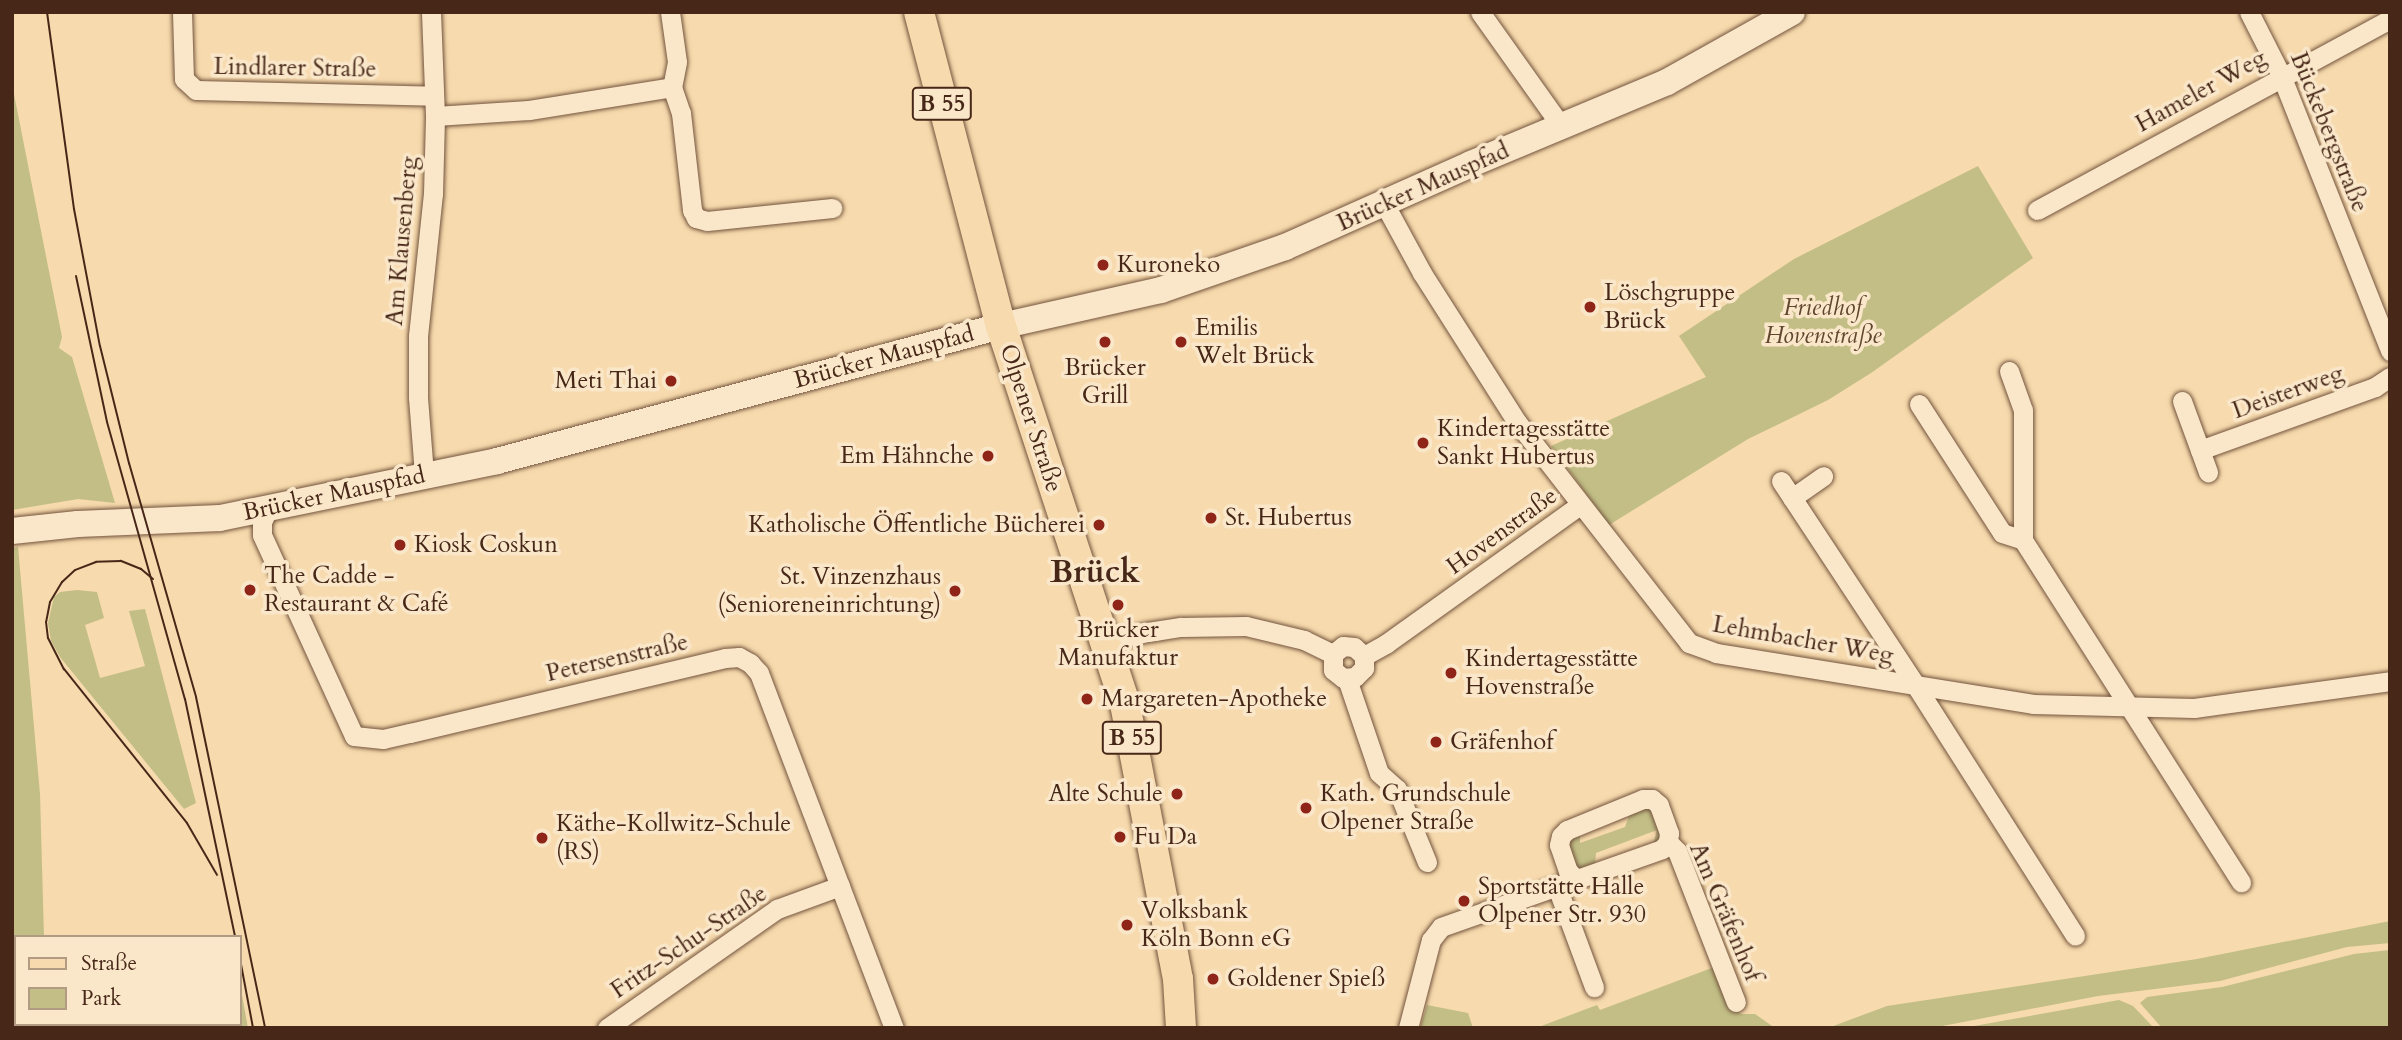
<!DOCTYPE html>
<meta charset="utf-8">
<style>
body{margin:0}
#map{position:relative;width:2402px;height:1040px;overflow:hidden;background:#f7daad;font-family:Cardo,serif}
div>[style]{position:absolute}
.green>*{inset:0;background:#c2be86}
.roads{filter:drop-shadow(0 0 2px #73543d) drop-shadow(0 0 2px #73543d)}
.minor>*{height:19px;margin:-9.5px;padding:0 9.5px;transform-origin:9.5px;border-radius:9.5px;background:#fae7ca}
.secondary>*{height:26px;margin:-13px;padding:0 13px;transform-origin:13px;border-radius:13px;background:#fae7ca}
.primary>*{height:30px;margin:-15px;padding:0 15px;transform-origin:15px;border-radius:15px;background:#f7daad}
.tram>*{height:2px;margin:-1px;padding:0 1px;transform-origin:1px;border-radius:1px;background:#472818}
.dots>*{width:19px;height:19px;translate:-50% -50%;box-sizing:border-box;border:4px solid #fae7ca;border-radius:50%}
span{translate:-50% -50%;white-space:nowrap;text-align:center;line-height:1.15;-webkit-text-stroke:7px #fae7ca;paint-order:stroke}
.shield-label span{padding:2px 5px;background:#fae7ca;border:2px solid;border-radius:5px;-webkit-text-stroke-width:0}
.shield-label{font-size:23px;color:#472818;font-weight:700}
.street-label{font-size:24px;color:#472818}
.poi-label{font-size:24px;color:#472818}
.left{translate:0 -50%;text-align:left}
.right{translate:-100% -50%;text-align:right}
.park-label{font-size:24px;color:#60462e;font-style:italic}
.district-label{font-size:32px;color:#472818;font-weight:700}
.frame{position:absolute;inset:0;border:14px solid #472818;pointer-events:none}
.legend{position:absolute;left:14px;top:935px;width:228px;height:91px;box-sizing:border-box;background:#fae7ca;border:2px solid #b29b83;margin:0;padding:9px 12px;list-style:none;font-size:21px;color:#472818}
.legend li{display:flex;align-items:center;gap:14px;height:35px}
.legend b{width:35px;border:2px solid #b29b83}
</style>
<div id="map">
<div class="green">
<div style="clip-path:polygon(12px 84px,62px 337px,59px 348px,72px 357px,115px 503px,78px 499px,12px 510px)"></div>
<div style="clip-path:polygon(1978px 166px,2033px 258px,1871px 373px,1828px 400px,1748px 439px,1609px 525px,1551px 446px,1706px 377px,1679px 336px,1794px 259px)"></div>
<div style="clip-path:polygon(18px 547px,40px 794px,44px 937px,16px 937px,16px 1024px,240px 1024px,240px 984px,248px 1028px,12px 1028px,12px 548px)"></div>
<div style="clip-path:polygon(77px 590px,97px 592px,104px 618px,85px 625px,100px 678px,145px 666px,129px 611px,145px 609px,196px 803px,184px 809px,60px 657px,51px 641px,48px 623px,54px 597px,60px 592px)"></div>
<div style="clip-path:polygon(1649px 806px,1662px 835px,1653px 845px,1657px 830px,1596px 853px,1595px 867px,1578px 869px,1567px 841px,1580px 829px,1580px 843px,1625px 827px,1632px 808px)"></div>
<div style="clip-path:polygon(2390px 921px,2390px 943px,2347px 947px,2220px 981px,2098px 996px,1932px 1028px,1828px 1028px,1887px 1006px,2197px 959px)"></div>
<div style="clip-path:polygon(2390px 950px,2390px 1028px,2162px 1028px,2140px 1003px,2147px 997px,2222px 987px,2354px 954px)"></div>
<div style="clip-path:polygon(1717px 966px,1735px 1010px,1742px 1014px,1755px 1014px,1775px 1028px,1536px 1028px,1597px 1005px,1600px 1010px)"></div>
<div style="clip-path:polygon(2119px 1000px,2133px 1006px,2154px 1028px,1963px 1028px)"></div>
<div style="clip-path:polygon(1427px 1005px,1468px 1013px,1473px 1028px,1420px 1028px)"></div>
</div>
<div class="roads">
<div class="minor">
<div style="left:182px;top:12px;width:67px;rotate:88.3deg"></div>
<div style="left:184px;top:79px;width:16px;rotate:43deg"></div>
<div style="left:196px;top:90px;width:238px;rotate:1.4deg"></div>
<div style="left:670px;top:12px;width:50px;rotate:82deg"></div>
<div style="left:677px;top:62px;width:25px;rotate:101deg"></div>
<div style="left:672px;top:87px;width:28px;rotate:71deg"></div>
<div style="left:681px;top:113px;width:98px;rotate:83.5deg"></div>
<div style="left:692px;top:210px;width:9px;rotate:63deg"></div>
<div style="left:696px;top:218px;width:11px;rotate:15deg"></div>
<div style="left:707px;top:221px;width:126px;rotate:-5.9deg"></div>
<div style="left:1480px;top:12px;width:140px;rotate:54.6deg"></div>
<div style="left:2249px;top:12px;width:71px;rotate:63.1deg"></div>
<div style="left:2281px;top:75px;width:297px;rotate:68.4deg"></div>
<div style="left:435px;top:116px;width:94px;rotate:-3.7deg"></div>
<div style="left:529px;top:110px;width:145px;rotate:-9.1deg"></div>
<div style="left:1385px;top:205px;width:77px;rotate:61.4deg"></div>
<div style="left:1422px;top:273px;width:177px;rotate:57.5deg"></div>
<div style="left:1517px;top:422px;width:280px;rotate:52.1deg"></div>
<div style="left:1689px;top:643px;width:29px;rotate:20deg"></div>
<div style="left:1716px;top:653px;width:321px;rotate:9.1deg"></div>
<div style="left:2033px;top:704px;width:161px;rotate:1.4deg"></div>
<div style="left:2194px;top:708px;width:198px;rotate:-7.8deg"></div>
<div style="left:2037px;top:210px;width:401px;rotate:-28.4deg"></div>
<div style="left:2009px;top:371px;width:41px;rotate:70.3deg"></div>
<div style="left:2023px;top:410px;width:130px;rotate:90deg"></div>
<div style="left:2023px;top:540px;width:406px;rotate:57.5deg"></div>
<div style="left:2182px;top:401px;width:76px;rotate:69.9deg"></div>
<div style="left:1919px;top:404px;width:153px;rotate:57.2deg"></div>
<div style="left:2002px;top:533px;width:22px;rotate:18deg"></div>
<div style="left:2200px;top:450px;width:186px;rotate:-19.8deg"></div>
<div style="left:2375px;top:387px;width:18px;rotate:-34deg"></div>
<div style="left:424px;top:474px;width:77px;rotate:-94.5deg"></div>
<div style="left:418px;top:397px;width:61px;rotate:-90deg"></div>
<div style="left:418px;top:336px;width:143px;rotate:-84deg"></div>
<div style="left:433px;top:194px;width:78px;rotate:-88.5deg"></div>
<div style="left:435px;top:116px;width:104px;rotate:-92.2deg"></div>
<div style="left:1781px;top:481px;width:245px;rotate:56.6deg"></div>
<div style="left:1916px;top:686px;width:296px;rotate:57.5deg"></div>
<div style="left:1792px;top:498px;width:38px;rotate:-35deg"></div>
<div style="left:268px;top:509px;width:14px;rotate:115deg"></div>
<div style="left:262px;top:522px;width:13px;rotate:90deg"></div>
<div style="left:262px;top:535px;width:221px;rotate:65.4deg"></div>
<div style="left:354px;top:736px;width:29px;rotate:6deg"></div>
<div style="left:383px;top:739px;width:28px;rotate:-13deg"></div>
<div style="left:410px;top:733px;width:324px;rotate:-13.4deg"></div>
<div style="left:725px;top:658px;width:14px;rotate:-4deg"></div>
<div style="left:739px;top:657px;width:13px;rotate:29deg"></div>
<div style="left:750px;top:663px;width:13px;rotate:48deg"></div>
<div style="left:759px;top:673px;width:380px;rotate:69.2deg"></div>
<div style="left:1107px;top:648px;width:13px;rotate:-42deg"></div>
<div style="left:1117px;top:639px;width:32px;rotate:-13deg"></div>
<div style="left:1148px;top:632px;width:33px;rotate:-9deg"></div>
<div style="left:1181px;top:627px;width:65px;rotate:-0.9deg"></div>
<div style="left:1246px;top:626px;width:60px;rotate:13.6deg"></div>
<div style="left:1304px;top:640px;width:32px;rotate:26deg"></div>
<div style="left:1333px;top:654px;width:16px;rotate:90deg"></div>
<div style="left:1333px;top:670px;width:13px;rotate:39deg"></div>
<div style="left:1343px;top:678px;width:12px;rotate:-5deg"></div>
<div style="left:1355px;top:677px;width:13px;rotate:-45deg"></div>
<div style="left:1364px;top:668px;width:12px;rotate:-90deg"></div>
<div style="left:1364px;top:656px;width:13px;rotate:-138deg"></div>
<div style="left:1354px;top:647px;width:11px;rotate:-175deg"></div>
<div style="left:1343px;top:646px;width:13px;rotate:141deg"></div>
<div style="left:1364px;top:656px;width:26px;rotate:-29deg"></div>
<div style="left:1387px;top:643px;width:237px;rotate:-35.6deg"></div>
<div style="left:1347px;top:679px;width:99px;rotate:71.2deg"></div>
<div style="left:1379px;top:773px;width:24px;rotate:42deg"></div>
<div style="left:1397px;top:789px;width:79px;rotate:67.7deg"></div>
<div style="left:1668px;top:842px;width:13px;rotate:45deg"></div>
<div style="left:1677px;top:851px;width:162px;rotate:68.7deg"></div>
<div style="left:1557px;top:887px;width:107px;rotate:69.7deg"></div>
<div style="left:607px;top:1028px;width:208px;rotate:-35deg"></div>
<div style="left:777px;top:909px;width:67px;rotate:-20.1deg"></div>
<div style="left:1408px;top:1028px;width:91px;rotate:-75.4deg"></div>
<div style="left:1431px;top:940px;width:16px;rotate:-52deg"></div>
<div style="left:1441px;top:927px;width:234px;rotate:-19.4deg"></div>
<div style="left:1662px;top:849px;width:9px;rotate:-49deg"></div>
<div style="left:1668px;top:842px;width:9px;rotate:-84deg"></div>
<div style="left:1669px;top:833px;width:30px;rotate:-110deg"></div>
<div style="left:1659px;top:805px;width:9px;rotate:-139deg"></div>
<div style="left:1652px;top:799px;width:9px;rotate:180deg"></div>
<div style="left:1643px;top:799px;width:82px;rotate:157.8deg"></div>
<div style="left:1567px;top:830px;width:8px;rotate:135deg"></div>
<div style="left:1561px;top:836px;width:9px;rotate:103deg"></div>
<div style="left:1559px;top:845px;width:28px;rotate:71deg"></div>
<div style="left:1568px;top:871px;width:8px;rotate:45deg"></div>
</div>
<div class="secondary">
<div style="left:12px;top:531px;width:66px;rotate:-6.1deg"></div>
<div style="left:78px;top:524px;width:142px;rotate:-2.4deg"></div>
<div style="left:220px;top:518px;width:283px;rotate:-11.6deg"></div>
<div style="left:497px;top:461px;width:522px;rotate:-15deg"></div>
<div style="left:1001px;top:326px;width:164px;rotate:-12.7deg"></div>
<div style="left:1161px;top:290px;width:131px;rotate:-19.1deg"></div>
<div style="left:1285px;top:247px;width:204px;rotate:-24deg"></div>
<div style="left:1471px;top:164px;width:212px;rotate:-22.7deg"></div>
<div style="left:1667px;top:82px;width:143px;rotate:-29.2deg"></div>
</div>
<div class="primary">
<div style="left:919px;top:12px;width:325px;rotate:75.4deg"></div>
<div style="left:1001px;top:326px;width:398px;rotate:71.8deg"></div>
<div style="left:1125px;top:704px;width:280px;rotate:79.1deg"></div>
<div style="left:1178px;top:979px;width:49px;rotate:86.5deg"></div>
</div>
</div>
<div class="tram">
<div style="left:47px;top:12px;width:199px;rotate:82.2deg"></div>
<div style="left:74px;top:209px;width:139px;rotate:79.3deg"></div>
<div style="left:100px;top:346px;width:121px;rotate:76.1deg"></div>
<div style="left:129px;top:463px;width:243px;rotate:74deg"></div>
<div style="left:196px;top:697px;width:338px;rotate:78.2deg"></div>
<div style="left:76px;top:276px;width:149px;rotate:78deg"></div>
<div style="left:107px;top:422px;width:288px;rotate:74.3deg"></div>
<div style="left:185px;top:699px;width:243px;rotate:78.1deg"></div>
<div style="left:153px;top:579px;width:16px;rotate:-140deg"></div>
<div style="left:141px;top:569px;width:22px;rotate:-158deg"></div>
<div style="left:121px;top:561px;width:25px;rotate:178deg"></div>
<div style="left:96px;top:562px;width:22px;rotate:159deg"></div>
<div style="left:75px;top:570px;width:18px;rotate:137deg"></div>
<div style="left:62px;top:582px;width:23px;rotate:121deg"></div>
<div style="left:50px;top:602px;width:20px;rotate:101deg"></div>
<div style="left:46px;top:622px;width:16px;rotate:83deg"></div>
<div style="left:48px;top:638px;width:35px;rotate:63deg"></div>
<div style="left:64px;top:669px;width:197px;rotate:51.4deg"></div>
<div style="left:187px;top:823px;width:60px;rotate:60deg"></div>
<div style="left:240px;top:959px;width:70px;rotate:79.3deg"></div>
</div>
<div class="dots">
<div style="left:1103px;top:265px;background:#8f2418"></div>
<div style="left:1590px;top:307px;background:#8f2418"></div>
<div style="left:1105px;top:342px;background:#8f2418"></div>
<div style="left:1181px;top:342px;background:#8f2418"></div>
<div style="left:671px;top:381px;background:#8f2418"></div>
<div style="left:1423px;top:443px;background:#8f2418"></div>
<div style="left:988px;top:456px;background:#8f2418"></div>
<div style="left:1211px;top:518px;background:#8f2418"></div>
<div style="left:1099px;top:525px;background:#8f2418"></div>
<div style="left:400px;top:545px;background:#8f2418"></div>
<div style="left:250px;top:590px;background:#8f2418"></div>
<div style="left:955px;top:591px;background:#8f2418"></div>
<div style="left:1118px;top:605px;background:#8f2418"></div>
<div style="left:1451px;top:673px;background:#8f2418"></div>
<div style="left:1087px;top:699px;background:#8f2418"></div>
<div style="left:1436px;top:742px;background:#8f2418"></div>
<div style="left:1177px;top:794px;background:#8f2418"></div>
<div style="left:1306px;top:808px;background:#8f2418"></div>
<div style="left:1120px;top:837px;background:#8f2418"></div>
<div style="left:542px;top:838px;background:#8f2418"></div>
<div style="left:1464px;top:901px;background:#8f2418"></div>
<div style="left:1127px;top:925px;background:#8f2418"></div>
<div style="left:1213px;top:979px;background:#8f2418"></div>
</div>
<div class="shield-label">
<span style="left:942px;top:104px">B 55</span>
<span style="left:1132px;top:738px">B 55</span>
</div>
<div class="street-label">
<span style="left:295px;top:68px;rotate:1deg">Lindlarer Straße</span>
<span style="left:2201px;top:91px;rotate:-29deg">Hameler Weg</span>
<span style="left:2329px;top:132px;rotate:68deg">Bückebergstraße</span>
<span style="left:1423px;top:187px;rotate:-24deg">Brücker Mauspfad</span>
<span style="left:402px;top:241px;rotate:-85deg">Am Klausenberg</span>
<span style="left:884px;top:357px;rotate:-15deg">Brücker Mauspfad</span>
<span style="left:2288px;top:392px;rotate:-20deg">Deisterweg</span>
<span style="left:1031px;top:418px;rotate:72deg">Olpener Straße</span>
<span style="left:334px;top:494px;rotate:-12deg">Brücker Mauspfad</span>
<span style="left:1502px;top:531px;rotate:-36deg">Hovenstraße</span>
<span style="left:1803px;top:640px;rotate:10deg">Lehmbacher Weg</span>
<span style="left:617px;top:658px;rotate:-13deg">Petersenstraße</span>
<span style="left:1725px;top:912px;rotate:67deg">Am Gräfenhof</span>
<span style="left:689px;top:942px;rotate:-34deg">Fritz-Schu-Straße</span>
</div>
<div class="poi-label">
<span class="left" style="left:1117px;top:265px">Kuroneko</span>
<span class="left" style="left:1604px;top:307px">Löschgruppe<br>Brück</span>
<span class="left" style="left:1195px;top:342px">Emilis<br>Welt Brück</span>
<span style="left:1105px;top:382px">Brücker<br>Grill</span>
<span class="right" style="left:657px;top:381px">Meti Thai</span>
<span class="left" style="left:1437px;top:443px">Kindertagesstätte<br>Sankt Hubertus</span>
<span class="right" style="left:974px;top:456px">Em Hähnche</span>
<span class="left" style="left:1225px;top:518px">St. Hubertus</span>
<span class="right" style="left:1085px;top:525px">Katholische Öffentliche Bücherei</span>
<span class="left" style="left:414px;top:545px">Kiosk Coskun</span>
<span class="left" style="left:264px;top:590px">The Cadde -<br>Restaurant &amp; Café</span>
<span class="right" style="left:941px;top:591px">St. Vinzenzhaus<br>(Senioreneinrichtung)</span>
<span style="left:1118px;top:644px">Brücker<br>Manufaktur</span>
<span class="left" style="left:1465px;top:673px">Kindertagesstätte<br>Hovenstraße</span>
<span class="left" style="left:1101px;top:699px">Margareten-Apotheke</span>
<span class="left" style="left:1450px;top:742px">Gräfenhof</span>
<span class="right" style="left:1163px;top:794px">Alte Schule</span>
<span class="left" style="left:1320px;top:808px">Kath. Grundschule<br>Olpener Straße</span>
<span class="left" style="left:556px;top:838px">Käthe-Kollwitz-Schule<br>(RS)</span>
<span class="left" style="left:1134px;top:837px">Fu Da</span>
<span class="left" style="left:1478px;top:901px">Sportstätte Halle<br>Olpener Str. 930</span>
<span class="left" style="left:1141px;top:925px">Volksbank<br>Köln Bonn eG</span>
<span class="left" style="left:1227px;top:979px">Goldener Spieß</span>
</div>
<div class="park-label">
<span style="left:1823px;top:322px">Friedhof<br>Hovenstraße</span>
</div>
<div class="district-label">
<span style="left:1095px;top:572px">Brück</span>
</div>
<div class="frame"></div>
<ul class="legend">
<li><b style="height:9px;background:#f7daad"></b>Straße</li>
<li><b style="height:19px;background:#c2be86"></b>Park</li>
</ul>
</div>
